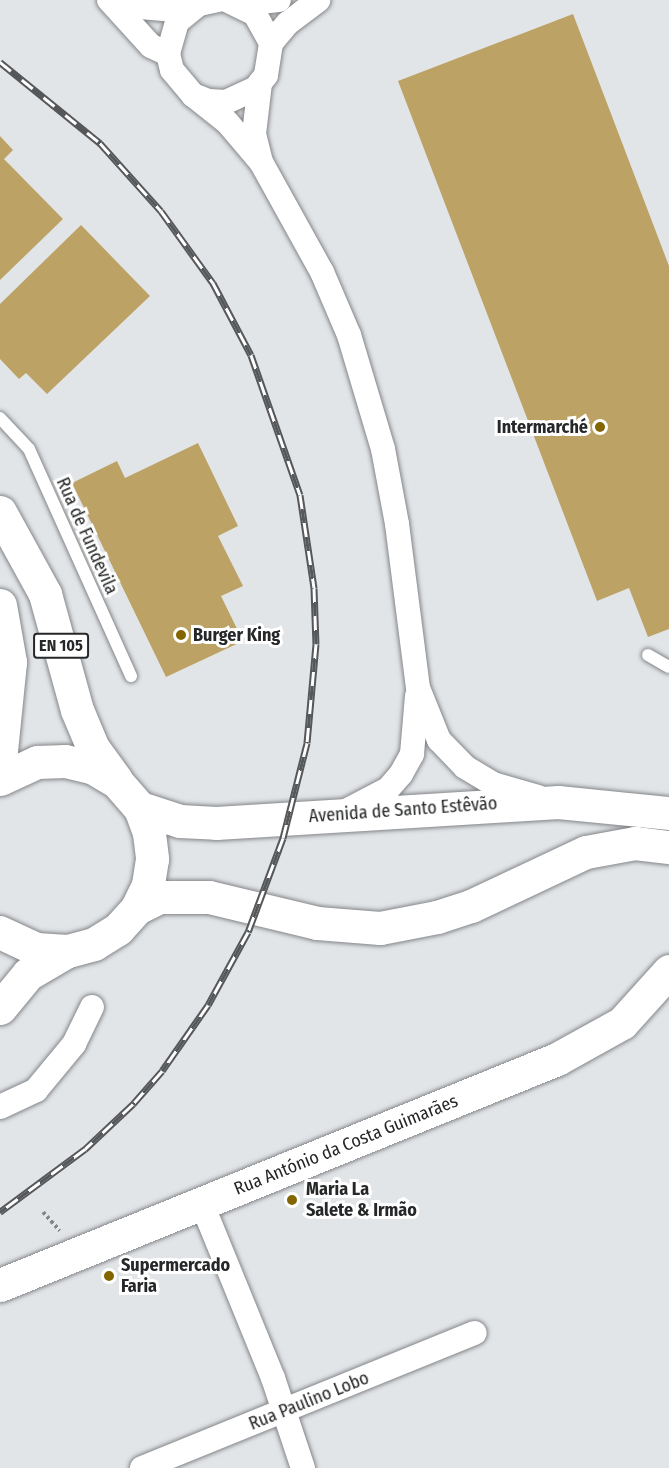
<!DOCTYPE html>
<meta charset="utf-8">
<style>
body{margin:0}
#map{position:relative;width:669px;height:1468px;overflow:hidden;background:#e2e5e8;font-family:"Fira Sans Condensed",sans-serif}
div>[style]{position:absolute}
.building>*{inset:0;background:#bda265}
.path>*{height:4px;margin-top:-2px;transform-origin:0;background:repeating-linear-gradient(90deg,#848688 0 3px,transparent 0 6px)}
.roads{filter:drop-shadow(0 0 2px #848689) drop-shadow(0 0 2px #848689)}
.service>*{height:12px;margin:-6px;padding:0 6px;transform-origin:6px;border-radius:6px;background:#fff}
.minor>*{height:24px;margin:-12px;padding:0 12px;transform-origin:12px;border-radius:12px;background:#fff}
.secondary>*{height:33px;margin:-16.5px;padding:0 16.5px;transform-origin:16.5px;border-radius:16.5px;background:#fff}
.primary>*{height:33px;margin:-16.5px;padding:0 16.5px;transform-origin:16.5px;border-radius:16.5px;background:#fff}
.rail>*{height:7px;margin-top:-3.5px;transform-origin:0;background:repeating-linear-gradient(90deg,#fff 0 14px,#565759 0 28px);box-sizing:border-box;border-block:2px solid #565759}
.dots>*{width:16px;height:16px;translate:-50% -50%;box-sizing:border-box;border:3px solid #fff;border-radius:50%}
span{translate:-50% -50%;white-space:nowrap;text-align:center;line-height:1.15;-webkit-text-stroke:6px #fff;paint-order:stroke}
.shield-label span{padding:2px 4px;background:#fff;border:2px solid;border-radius:4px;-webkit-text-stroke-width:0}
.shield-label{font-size:16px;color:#262728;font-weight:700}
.poi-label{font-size:18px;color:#262728;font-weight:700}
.right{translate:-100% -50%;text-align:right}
.left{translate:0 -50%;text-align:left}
.street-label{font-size:18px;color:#262728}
</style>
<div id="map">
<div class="building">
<div style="clip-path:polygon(573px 14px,669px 266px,669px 629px,648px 637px,629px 588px,597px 601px,398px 81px)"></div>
<div style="clip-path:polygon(0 136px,13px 150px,4px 159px,63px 219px,0 280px)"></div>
<div style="clip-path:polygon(81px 225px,150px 296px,47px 394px,26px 373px,19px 379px,0 359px,0 304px)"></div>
<div style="clip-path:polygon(198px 443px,238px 526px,218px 536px,243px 586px,221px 596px,243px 641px,166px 677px,72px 483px,117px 461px,125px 478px)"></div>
</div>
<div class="path">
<div style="left:43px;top:1212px;width:25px;rotate:48deg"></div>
</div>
<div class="roads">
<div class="service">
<div style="left:0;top:418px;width:42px;rotate:46.9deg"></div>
<div style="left:29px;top:449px;width:249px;rotate:65.8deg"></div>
<div style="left:648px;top:655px;width:24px;rotate:30deg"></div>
</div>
<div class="minor">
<div style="left:109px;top:0;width:62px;rotate:47.6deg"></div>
<div style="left:151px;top:46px;width:19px;rotate:25deg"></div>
<div style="left:218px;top:0;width:19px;rotate:168deg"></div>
<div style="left:199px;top:4px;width:28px;rotate:141deg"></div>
<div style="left:177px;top:22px;width:33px;rotate:106deg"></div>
<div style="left:168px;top:54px;width:16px;rotate:76deg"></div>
<div style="left:172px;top:70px;width:33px;rotate:50deg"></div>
<div style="left:193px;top:95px;width:17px;rotate:21deg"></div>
<div style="left:209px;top:101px;width:17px;rotate:3deg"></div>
<div style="left:226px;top:102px;width:33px;rotate:-25deg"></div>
<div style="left:256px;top:88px;width:16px;rotate:-52deg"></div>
<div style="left:266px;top:75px;width:32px;rotate:-81deg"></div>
<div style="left:271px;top:43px;width:33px;rotate:-119deg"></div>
<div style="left:255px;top:14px;width:32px;rotate:-154deg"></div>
<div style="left:241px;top:4px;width:38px;rotate:-6deg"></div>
<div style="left:116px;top:5px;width:72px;rotate:4.8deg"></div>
<div style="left:271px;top:43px;width:26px;rotate:-50deg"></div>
<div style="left:288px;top:23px;width:38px;rotate:-37deg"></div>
<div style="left:260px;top:83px;width:51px;rotate:96.7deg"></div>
<div style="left:254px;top:134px;width:29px;rotate:76deg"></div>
<div style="left:193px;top:95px;width:43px;rotate:38.5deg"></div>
<div style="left:227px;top:122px;width:52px;rotate:49.6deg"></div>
<div style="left:261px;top:162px;width:126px;rotate:61deg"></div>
<div style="left:322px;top:272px;width:69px;rotate:66.8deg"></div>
<div style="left:349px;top:335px;width:119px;rotate:73.4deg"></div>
<div style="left:383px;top:449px;width:76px;rotate:79.4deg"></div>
<div style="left:397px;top:524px;width:165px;rotate:82.7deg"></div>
<div style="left:418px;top:688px;width:56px;rotate:68deg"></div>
<div style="left:439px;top:740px;width:37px;rotate:46deg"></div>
<div style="left:465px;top:767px;width:33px;rotate:31deg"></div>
<div style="left:493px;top:784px;width:47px;rotate:16.1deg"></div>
<div style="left:346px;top:811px;width:47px;rotate:-27.6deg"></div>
<div style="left:388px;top:789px;width:20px;rotate:-49deg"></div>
<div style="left:401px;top:774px;width:23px;rotate:-61deg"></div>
<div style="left:412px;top:754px;width:58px;rotate:-85.1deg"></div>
<div style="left:0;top:1107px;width:40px;rotate:-25deg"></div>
<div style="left:36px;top:1090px;width:60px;rotate:-50.4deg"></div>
<div style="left:74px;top:1044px;width:41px;rotate:-64.1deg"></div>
<div style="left:202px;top:1204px;width:188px;rotate:67.8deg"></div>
<div style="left:273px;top:1378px;width:95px;rotate:71.6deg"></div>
<div style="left:142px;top:1468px;width:359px;rotate:-22.1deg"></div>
</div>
<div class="secondary">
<div style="left:0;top:1285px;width:601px;rotate:-22.08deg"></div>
<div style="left:557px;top:1059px;width:74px;rotate:-29deg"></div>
<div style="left:622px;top:1023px;width:70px;rotate:-47.9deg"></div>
</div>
<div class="primary">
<div style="left:0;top:512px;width:94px;rotate:61.2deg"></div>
<div style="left:45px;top:594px;width:120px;rotate:74.6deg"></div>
<div style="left:77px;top:710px;width:41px;rotate:67.2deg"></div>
<div style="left:93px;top:748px;width:39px;rotate:54deg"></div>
<div style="left:0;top:605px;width:58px;rotate:80deg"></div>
<div style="left:10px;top:662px;width:99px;rotate:95.8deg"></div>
<div style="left:0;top:779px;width:41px;rotate:-24.7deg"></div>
<div style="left:37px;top:762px;width:28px;rotate:-2deg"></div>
<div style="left:65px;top:761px;width:28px;rotate:13deg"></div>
<div style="left:92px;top:767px;width:29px;rotate:31deg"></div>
<div style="left:117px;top:782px;width:35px;rotate:49deg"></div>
<div style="left:140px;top:808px;width:27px;rotate:70deg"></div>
<div style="left:149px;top:833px;width:26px;rotate:83deg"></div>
<div style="left:152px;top:859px;width:26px;rotate:99deg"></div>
<div style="left:148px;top:885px;width:25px;rotate:116deg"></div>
<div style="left:137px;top:908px;width:28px;rotate:132deg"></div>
<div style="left:118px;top:929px;width:28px;rotate:148deg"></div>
<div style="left:94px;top:944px;width:28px;rotate:165deg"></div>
<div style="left:67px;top:951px;width:31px;rotate:-176deg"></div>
<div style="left:36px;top:949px;width:40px;rotate:-155deg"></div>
<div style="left:140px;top:808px;width:42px;rotate:18deg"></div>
<div style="left:180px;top:821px;width:36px;rotate:3deg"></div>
<div style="left:216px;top:823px;width:343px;rotate:-3.5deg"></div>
<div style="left:558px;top:802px;width:112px;rotate:5.7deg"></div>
<div style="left:137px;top:908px;width:25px;rotate:-26deg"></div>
<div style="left:160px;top:897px;width:49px"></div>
<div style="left:209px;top:897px;width:111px;rotate:13.5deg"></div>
<div style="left:317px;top:923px;width:63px;rotate:4.5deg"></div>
<div style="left:380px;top:928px;width:58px;rotate:-10.9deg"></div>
<div style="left:437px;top:917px;width:36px;rotate:-18deg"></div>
<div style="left:471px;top:906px;width:127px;rotate:-25.2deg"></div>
<div style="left:586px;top:852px;width:50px;rotate:-10.4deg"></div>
<div style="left:635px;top:843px;width:34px;rotate:7deg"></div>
<div style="left:0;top:1008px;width:44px;rotate:-50.5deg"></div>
<div style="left:28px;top:974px;width:45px;rotate:-30.5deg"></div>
</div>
</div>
<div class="rail">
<div style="left:0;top:62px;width:129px;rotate:39deg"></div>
<div style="left:100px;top:143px;width:91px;rotate:48.1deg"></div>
<div style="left:161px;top:211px;width:89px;rotate:54.2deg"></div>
<div style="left:213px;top:283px;width:81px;rotate:62.2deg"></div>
<div style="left:251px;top:355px;width:148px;rotate:70.7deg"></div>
<div style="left:300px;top:495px;width:94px;rotate:81.4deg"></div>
<div style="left:314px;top:588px;width:56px;rotate:88deg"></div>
<div style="left:316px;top:644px;width:99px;rotate:95.2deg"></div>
<div style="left:307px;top:743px;width:98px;rotate:104.2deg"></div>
<div style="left:283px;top:838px;width:100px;rotate:110.4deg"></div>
<div style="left:248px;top:932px;width:83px;rotate:118.7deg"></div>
<div style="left:208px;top:1005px;width:80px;rotate:124.9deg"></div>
<div style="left:162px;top:1071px;width:44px;rotate:131.3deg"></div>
<div style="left:133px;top:1104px;width:66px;rotate:136.8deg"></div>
<div style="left:85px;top:1149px;width:106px;rotate:143.5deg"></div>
</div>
<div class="dots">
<div style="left:600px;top:427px;background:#846500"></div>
<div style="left:181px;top:635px;background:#846500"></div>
<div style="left:292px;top:1200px;background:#846500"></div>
<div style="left:109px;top:1276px;background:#846500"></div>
</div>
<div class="shield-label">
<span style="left:61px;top:646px">EN 105</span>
</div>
<div class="poi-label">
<span class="right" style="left:588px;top:427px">Intermarché</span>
<span class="left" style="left:193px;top:635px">Burger King</span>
<span class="left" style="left:306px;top:1200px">Maria La<br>Salete &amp; Irmão</span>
<span class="left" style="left:121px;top:1276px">Supermercado<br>Faria</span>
</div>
<div class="street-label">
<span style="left:87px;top:536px;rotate:66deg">Rua de Fundevila</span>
<span style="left:403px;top:810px;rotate:-4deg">Avenida de Santo Estêvão</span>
<span style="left:346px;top:1145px;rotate:-22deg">Rua António da Costa Guimarães</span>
<span style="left:309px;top:1401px;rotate:-22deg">Rua Paulino Lobo</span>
</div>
</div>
